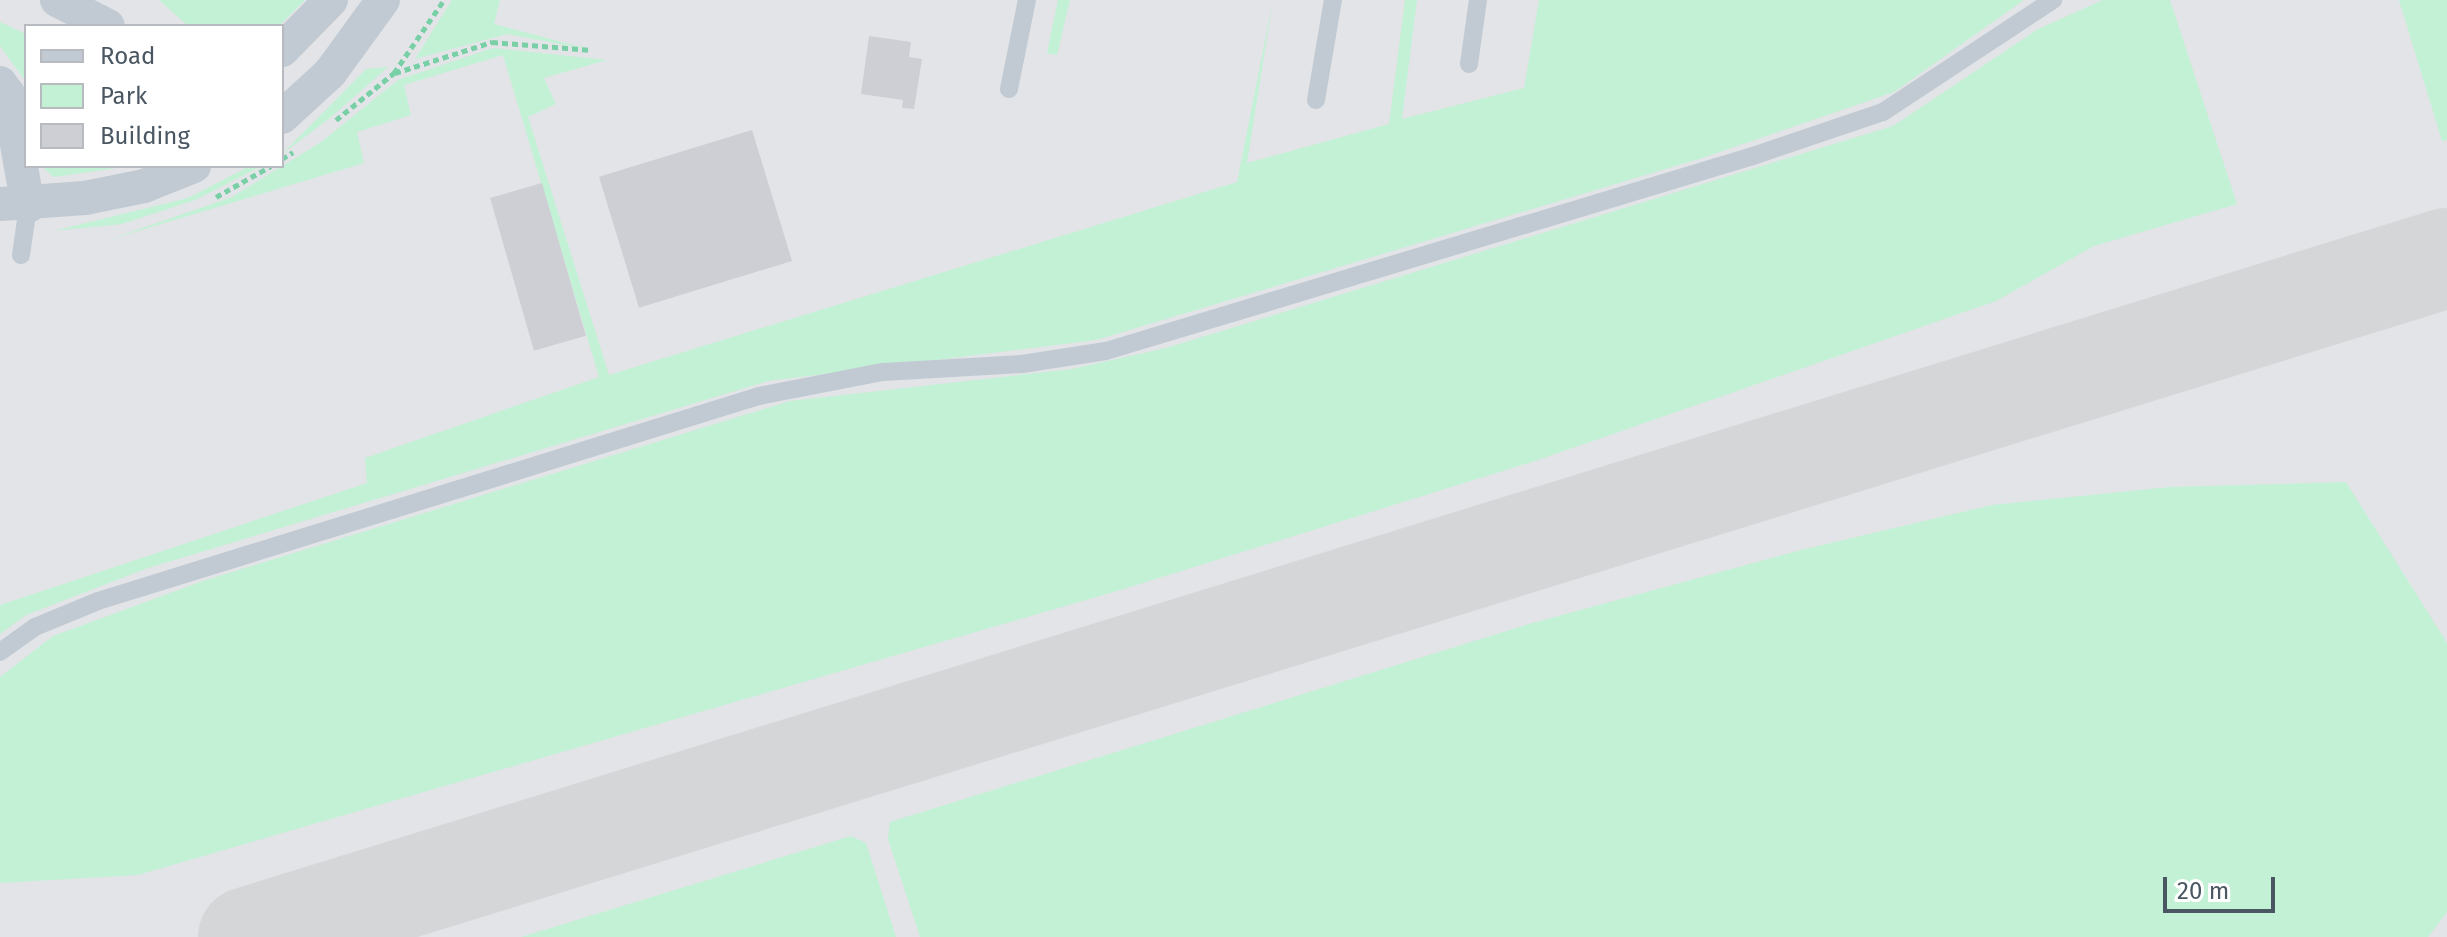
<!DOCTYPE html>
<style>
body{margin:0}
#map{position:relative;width:2447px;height:937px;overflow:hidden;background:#f5f3f3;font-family:"Fira Sans",sans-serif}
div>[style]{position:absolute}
.airport>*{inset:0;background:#e2e4e7}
.green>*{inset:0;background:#c3f1d5}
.taxiway>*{height:100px;margin:-50px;padding:0 50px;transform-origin:50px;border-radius:50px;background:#d5d6d8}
.building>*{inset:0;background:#cdcfd5;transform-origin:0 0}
.path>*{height:5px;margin-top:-2.5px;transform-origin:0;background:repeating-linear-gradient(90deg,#7ad0a6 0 6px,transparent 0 10px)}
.service>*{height:18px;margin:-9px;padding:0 9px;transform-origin:9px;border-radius:9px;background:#c1cad2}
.minor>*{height:34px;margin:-17px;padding:0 17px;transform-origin:17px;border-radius:17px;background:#c1cad2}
span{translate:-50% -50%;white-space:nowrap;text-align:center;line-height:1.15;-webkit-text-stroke:7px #fff;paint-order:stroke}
.legend{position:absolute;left:24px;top:24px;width:260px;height:144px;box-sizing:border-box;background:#fff;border:2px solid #b7bbc0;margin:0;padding:10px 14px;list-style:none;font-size:24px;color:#4a5661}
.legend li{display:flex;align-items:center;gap:16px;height:40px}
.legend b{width:40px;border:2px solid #b7bbc0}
.scale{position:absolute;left:2163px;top:877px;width:112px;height:36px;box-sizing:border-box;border:4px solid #4a5661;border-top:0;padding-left:10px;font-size:24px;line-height:28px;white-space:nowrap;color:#4a5661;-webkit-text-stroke:6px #fff;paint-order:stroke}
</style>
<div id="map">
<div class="airport">
<div style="clip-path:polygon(evenodd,0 0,2447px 0,2447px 937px,0 937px,0 0,26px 26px,282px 26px,282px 166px,26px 166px,26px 26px)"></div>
</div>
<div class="green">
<div style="clip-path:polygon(159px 0,305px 0,279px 26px,188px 26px)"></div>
<div style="clip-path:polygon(452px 0,500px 0,494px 24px,592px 50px,507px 34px,415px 59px)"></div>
<div style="clip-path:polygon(1058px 0,1070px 0,1057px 55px,1047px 53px)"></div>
<div style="clip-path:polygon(1273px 0,1247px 163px,1389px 124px,1405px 0,1417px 0,1402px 119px,1524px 88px,1539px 0,2024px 0,1894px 92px,1702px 158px,1096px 340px,768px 381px,148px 568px,26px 615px,0 634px,0 605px,367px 483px,365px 458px,599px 377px,503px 55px,404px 85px,411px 115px,357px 132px,364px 163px,108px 240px,232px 197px,321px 142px,398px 80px,493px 48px,607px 60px,544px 78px,556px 104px,528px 117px,609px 375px,1237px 182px)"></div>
<div style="clip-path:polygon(2103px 0,2170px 0,2237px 204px,2094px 246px,1996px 301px,1535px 461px,1117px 591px,138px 875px,0 883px,0 677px,53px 636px,203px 581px,790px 401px,1072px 369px,1166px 348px,1893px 126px,2038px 29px)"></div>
<div style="clip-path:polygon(2399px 0,2447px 0,2447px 140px,2442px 141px)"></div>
<div style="clip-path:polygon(0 22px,26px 34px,26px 82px,0 46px)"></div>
<div style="clip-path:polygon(388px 67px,330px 118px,282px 154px,366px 69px)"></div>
<div style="clip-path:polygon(41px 166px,130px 166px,54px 177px)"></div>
<div style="clip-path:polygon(250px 166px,262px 166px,195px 200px,122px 224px,53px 231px,188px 198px)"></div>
<div style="clip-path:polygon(2346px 482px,2447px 643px,2447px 912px,2428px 937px,920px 937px,888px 839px,890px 822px,1529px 624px,1801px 550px,1992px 505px,2170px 487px)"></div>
<div style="clip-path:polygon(851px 836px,866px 843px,896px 937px,521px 937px)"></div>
</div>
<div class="taxiway">
<div style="left:248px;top:937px;width:2301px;rotate:-17.16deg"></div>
</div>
<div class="building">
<div style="clip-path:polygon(869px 36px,911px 42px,909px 57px,922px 59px,914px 109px,902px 108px,903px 100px,861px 94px)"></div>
<div style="left:752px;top:130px;width:137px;height:160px;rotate:73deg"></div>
<div style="left:542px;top:183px;width:159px;height:54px;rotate:74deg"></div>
</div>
<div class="path">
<div style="left:395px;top:73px;width:102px;rotate:-17.7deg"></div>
<div style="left:492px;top:42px;width:100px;rotate:4.6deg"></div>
<div style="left:336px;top:120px;width:75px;rotate:-39deg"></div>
<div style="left:394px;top:73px;width:88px;rotate:-55.6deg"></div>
<div style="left:282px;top:159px;width:13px;rotate:-32deg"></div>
<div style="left:216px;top:197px;width:63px;rotate:-29.4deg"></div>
</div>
<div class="service">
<div style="left:1469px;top:64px;width:65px;rotate:-82deg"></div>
<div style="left:1009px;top:89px;width:91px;rotate:-78.6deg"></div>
<div style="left:1316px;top:100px;width:101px;rotate:-80.4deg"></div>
<div style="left:21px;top:255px;width:49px;rotate:-81.9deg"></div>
<div style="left:0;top:652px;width:43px;rotate:-35.5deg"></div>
<div style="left:35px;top:627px;width:68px;rotate:-22.4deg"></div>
<div style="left:98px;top:601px;width:692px;rotate:-17.23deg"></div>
<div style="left:759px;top:396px;width:126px;rotate:-11deg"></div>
<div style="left:883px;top:372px;width:139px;rotate:-3.3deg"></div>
<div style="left:1022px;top:364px;width:85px;rotate:-8.8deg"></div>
<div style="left:1106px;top:351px;width:676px;rotate:-16.77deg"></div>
<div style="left:1753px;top:156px;width:137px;rotate:-18.7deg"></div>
<div style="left:1883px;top:112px;width:204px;rotate:-33.4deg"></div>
</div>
<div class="minor">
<div style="left:57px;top:0;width:57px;rotate:27deg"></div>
<div style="left:282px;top:50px;width:70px;rotate:-45.6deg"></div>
<div style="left:0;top:83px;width:14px;rotate:54deg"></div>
<div style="left:8px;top:94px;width:114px;rotate:79.9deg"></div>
<div style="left:282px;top:117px;width:65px;rotate:-42.5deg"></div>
<div style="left:330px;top:73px;width:90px;rotate:-54deg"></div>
<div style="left:0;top:204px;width:85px;rotate:-4deg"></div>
<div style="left:85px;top:198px;width:60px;rotate:-11.5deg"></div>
<div style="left:144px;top:186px;width:54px;rotate:-21.8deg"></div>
</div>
<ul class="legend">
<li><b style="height:10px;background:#c1cad2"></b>Road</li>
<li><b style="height:22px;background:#c3f1d5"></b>Park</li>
<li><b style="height:22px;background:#cdcfd5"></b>Building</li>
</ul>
<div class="scale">20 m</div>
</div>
